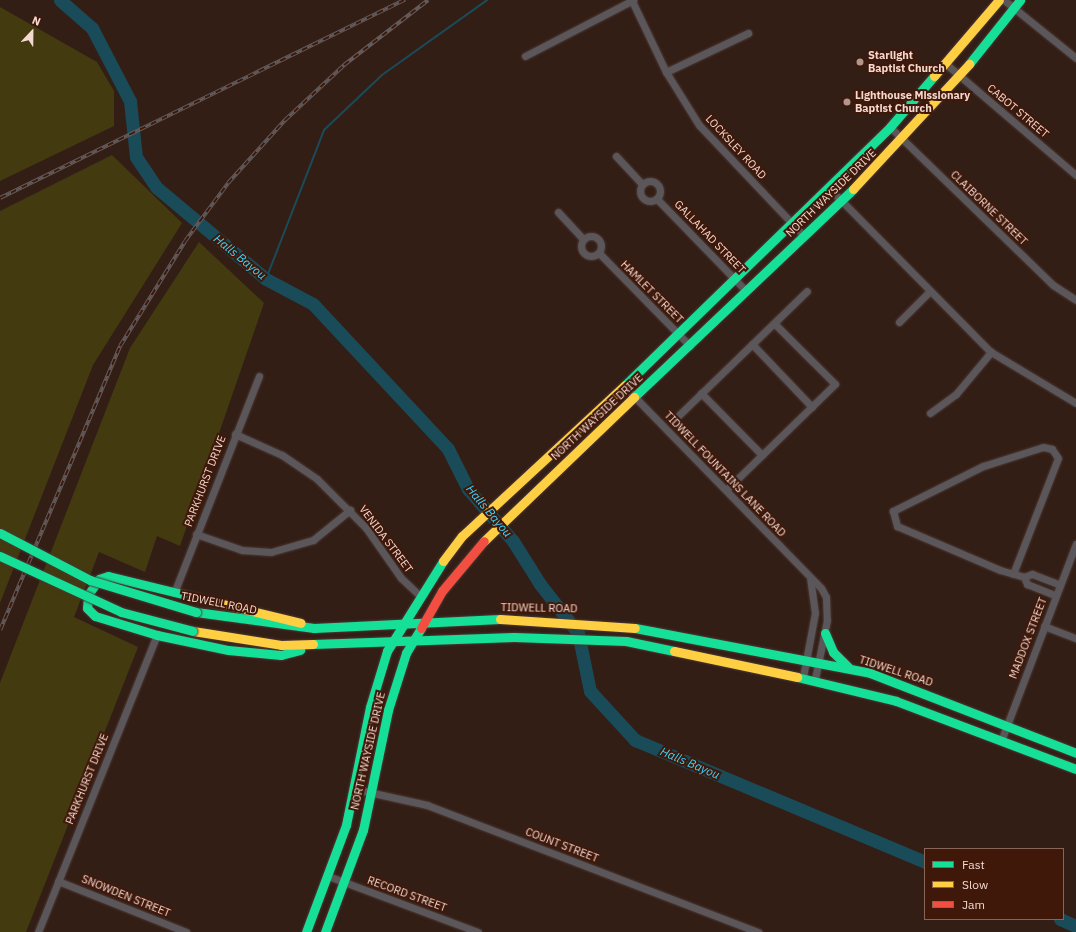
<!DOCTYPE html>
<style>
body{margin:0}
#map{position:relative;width:1076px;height:932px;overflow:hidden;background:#331e16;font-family:"IBM Plex Sans",sans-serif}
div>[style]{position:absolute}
.green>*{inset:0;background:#433a10}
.stream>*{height:2px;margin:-1px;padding:0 1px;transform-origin:1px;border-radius:1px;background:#194b58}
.river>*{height:13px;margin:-6.5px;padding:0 6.5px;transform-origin:6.5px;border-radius:6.5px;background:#194b58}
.roads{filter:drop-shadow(0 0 1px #4b3933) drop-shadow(0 0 1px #4b3933)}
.street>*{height:7px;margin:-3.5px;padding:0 3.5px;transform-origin:3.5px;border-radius:3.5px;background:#5a5659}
.street>.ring{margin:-3.5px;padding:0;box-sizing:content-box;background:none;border:7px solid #5a5659;border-radius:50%}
.fast>*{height:9px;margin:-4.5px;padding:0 4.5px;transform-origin:4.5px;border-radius:4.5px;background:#16e098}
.slow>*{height:9px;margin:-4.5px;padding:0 4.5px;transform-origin:4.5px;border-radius:4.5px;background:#ffcf43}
.jam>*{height:9px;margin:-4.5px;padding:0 4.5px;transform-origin:4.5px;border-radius:4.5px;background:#f24e42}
.rail>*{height:3.5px;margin-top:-1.75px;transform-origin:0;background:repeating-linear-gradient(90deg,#3f180a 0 6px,#635b5b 0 12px);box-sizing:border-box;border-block:1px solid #635b5b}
.bridges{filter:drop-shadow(0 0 1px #4b3933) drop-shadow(0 0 1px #4b3933)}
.fast-bridge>*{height:9px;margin:-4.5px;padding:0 4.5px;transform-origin:4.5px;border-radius:4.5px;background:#16e098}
.dots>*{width:11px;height:11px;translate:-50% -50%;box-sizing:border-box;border:2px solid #3f180a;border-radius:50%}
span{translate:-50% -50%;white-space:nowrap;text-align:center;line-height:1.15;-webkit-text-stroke:4px #3f180a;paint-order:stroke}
.poi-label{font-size:11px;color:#f4d9d0;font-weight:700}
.left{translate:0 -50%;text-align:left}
.street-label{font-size:11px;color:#f4d9d0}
.water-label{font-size:12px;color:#3bd5fd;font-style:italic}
.legend{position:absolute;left:924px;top:848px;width:140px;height:72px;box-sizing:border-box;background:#3f180a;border:1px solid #876559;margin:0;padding:5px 7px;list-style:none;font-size:12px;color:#f4d9d0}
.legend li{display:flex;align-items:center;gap:8px;height:20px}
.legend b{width:20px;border:1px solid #876559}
.north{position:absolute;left:12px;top:12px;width:40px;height:40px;-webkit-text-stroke:3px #3f180a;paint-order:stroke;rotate:22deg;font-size:11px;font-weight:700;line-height:16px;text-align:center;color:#f4d9d0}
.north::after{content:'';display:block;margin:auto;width:14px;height:18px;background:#f4d9d0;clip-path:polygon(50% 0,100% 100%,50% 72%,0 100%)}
</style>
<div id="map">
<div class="green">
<div style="clip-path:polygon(0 7px,97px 62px,114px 91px,114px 126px,0 181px)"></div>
<div style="clip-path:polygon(112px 155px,182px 223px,93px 365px,0 603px,0 211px)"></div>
<div style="clip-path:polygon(199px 242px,264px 303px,180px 546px,157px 536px,145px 572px,99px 552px,74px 617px,138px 647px,26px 932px,0 932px,0 683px,130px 348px)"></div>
</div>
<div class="stream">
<div style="left:266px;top:279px;width:160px;rotate:-68.7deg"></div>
<div style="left:324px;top:130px;width:80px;rotate:-43.5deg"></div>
<div style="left:382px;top:75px;width:129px;rotate:-35.5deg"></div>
</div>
<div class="river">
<div style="left:60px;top:0;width:43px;rotate:41.2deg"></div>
<div style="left:92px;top:28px;width:82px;rotate:62.5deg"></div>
<div style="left:130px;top:101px;width:56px;rotate:83.9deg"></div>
<div style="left:136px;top:157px;width:36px;rotate:56deg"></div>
<div style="left:156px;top:187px;width:143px;rotate:39.9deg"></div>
<div style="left:266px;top:279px;width:53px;rotate:28deg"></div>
<div style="left:313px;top:304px;width:198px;rotate:47deg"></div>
<div style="left:448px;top:449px;width:45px;rotate:63.4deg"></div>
<div style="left:468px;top:489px;width:69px;rotate:49.1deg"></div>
<div style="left:513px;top:541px;width:51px;rotate:57.9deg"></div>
<div style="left:540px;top:584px;width:62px;rotate:52.2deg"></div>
<div style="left:578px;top:633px;width:59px;rotate:78.3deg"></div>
<div style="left:590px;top:691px;width:67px;rotate:47.4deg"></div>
<div style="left:635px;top:740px;width:315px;rotate:22.8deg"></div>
<div style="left:1060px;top:919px;width:17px;rotate:24deg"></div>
</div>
<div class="roads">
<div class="street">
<div style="left:1004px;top:0;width:92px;rotate:38.9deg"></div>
<div style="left:632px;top:1px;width:79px;rotate:64.4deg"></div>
<div style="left:666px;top:72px;width:62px;rotate:58.1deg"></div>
<div style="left:699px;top:125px;width:153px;rotate:46.6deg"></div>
<div style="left:525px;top:56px;width:122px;rotate:-27.4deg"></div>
<div style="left:946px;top:64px;width:171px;rotate:40.5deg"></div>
<div style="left:666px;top:72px;width:91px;rotate:-25.4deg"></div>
<div style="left:890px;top:127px;width:227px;rotate:44.1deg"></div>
<div style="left:1053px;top:285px;width:27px;rotate:33deg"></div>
<div style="left:616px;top:156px;width:38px;rotate:47deg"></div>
<div class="ring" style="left:640px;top:181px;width:13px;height:13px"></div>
<div style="left:829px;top:188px;width:231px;rotate:45.4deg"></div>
<div style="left:991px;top:352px;width:99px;rotate:31deg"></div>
<div style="left:657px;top:199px;width:128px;rotate:45.9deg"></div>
<div style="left:558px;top:212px;width:37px;rotate:47deg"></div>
<div class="ring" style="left:581px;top:236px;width:13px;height:13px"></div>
<div style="left:599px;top:253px;width:130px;rotate:45.6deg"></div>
<div style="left:899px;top:322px;width:42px;rotate:-45deg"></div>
<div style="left:752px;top:344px;width:87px;rotate:46.4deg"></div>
<div style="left:624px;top:386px;width:282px;rotate:45.7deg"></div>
<div style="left:821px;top:588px;width:10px;rotate:61deg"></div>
<div style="left:826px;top:597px;width:23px;rotate:88deg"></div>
<div style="left:827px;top:620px;width:60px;rotate:101.5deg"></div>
<div style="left:701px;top:393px;width:87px;rotate:45.5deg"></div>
<div style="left:930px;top:413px;width:32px;rotate:-36deg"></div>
<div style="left:956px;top:394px;width:55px;rotate:-50.2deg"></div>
<div style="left:679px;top:415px;width:178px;rotate:-44.1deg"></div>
<div style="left:235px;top:434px;width:51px;rotate:24.1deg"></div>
<div style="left:282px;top:455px;width:42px;rotate:34.4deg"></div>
<div style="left:317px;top:479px;width:69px;rotate:45deg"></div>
<div style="left:366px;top:528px;width:61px;rotate:55deg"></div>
<div style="left:401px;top:578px;width:23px;rotate:43deg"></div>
<div style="left:726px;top:490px;width:152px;rotate:-44.2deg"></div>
<div style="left:835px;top:384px;width:86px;rotate:-135deg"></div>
<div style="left:196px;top:534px;width:49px;rotate:19.2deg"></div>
<div style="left:242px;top:550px;width:29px;rotate:4deg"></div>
<div style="left:271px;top:552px;width:44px;rotate:-15.9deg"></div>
<div style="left:313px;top:540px;width:48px;rotate:-39deg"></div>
<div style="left:1013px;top:574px;width:124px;rotate:-68.8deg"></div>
<div style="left:1058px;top:458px;width:11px;rotate:-124deg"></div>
<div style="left:1052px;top:449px;width:9px;rotate:-167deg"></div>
<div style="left:1043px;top:447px;width:63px;rotate:162.4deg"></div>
<div style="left:983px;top:466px;width:101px;rotate:153.4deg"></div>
<div style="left:893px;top:511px;width:16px;rotate:75deg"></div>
<div style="left:897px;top:526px;width:112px;rotate:23.1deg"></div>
<div style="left:1000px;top:570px;width:25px;rotate:16deg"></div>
<div style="left:1024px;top:577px;width:9px;rotate:-21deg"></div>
<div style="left:1032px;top:574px;width:30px;rotate:21deg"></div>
<div style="left:1024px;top:577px;width:8px;rotate:67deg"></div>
<div style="left:1027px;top:584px;width:31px;rotate:22deg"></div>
<div style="left:174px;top:593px;width:233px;rotate:-68.6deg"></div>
<div style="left:1044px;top:626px;width:34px;rotate:21deg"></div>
<div style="left:803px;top:677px;width:65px;rotate:-79.4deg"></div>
<div style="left:815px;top:613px;width:34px;rotate:-98deg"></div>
<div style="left:1001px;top:741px;width:211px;rotate:-69.2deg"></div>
<div style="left:355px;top:789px;width:74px;rotate:12.5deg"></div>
<div style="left:427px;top:805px;width:355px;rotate:21deg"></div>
<div style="left:328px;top:876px;width:160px;rotate:20.5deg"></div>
<div style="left:58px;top:881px;width:138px;rotate:21.7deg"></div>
<div style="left:38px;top:932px;width:320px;rotate:-68.2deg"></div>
</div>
<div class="fast">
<div style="left:969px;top:64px;width:82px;rotate:-51.4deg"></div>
<div style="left:625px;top:385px;width:370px;rotate:-44.2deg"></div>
<div style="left:890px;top:127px;width:67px;rotate:-49.2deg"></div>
<div style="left:634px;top:397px;width:302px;rotate:-43.5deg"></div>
<div style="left:219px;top:603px;width:114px;rotate:-166.3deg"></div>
<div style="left:108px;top:576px;width:9px;rotate:162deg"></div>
<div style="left:99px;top:579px;width:19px;rotate:125deg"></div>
<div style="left:88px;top:595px;width:13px;rotate:94deg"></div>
<div style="left:87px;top:608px;width:11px;rotate:45deg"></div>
<div style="left:95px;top:616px;width:65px;rotate:17deg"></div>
<div style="left:157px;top:635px;width:73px;rotate:11.9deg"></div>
<div style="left:228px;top:650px;width:53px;rotate:5.4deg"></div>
<div style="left:281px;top:655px;width:20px;rotate:-15deg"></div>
<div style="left:196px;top:612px;width:119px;rotate:7.7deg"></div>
<div style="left:314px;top:628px;width:186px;rotate:-2.8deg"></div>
<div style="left:635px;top:628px;width:239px;rotate:10.8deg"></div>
<div style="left:870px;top:673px;width:221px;rotate:21.2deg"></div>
<div style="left:825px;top:633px;width:21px;rotate:67deg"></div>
<div style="left:833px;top:652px;width:23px;rotate:45deg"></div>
<div style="left:313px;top:644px;width:201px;rotate:-2deg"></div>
<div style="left:514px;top:637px;width:112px;rotate:2deg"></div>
<div style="left:626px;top:641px;width:49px;rotate:11.8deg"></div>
<div style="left:797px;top:677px;width:102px;rotate:13.6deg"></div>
<div style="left:896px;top:701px;width:192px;rotate:20.7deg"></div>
<div style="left:306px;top:932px;width:114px;rotate:-69.5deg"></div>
<div style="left:346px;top:825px;width:120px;rotate:-78.5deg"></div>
<div style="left:370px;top:707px;width:59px;rotate:-73.1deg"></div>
<div style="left:387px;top:651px;width:106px;rotate:-58.1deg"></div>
<div style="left:325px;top:932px;width:109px;rotate:-69.6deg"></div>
<div style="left:363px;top:830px;width:123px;rotate:-78.2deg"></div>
<div style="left:388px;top:710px;width:60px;rotate:-72.5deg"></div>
<div style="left:406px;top:653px;width:29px;rotate:-59deg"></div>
</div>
<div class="slow">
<div style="left:934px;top:76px;width:100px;rotate:-49.5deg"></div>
<div style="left:853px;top:189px;width:171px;rotate:-47.1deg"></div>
<div style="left:484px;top:541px;width:208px;rotate:-43.8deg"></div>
<div style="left:443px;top:561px;width:31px;rotate:-53deg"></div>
<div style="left:462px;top:536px;width:222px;rotate:-42.8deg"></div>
<div style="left:219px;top:603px;width:84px;rotate:13.7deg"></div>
<div style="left:500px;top:619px;width:135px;rotate:3.8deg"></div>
<div style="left:193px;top:631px;width:89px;rotate:9deg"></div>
<div style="left:281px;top:645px;width:32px;rotate:-2deg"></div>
<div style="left:674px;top:651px;width:126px;rotate:11.9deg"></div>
</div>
<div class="jam">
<div style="left:421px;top:628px;width:43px;rotate:-60.4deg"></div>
<div style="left:442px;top:591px;width:65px;rotate:-50deg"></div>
</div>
</div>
<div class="rail">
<div style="left:0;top:198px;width:451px;rotate:-26.1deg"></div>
<div style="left:0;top:630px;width:308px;rotate:-67.1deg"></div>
<div style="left:120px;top:346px;width:123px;rotate:-58.2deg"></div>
<div style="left:185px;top:241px;width:72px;rotate:-53.4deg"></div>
<div style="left:228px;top:183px;width:85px;rotate:-47.9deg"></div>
<div style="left:285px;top:120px;width:81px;rotate:-43deg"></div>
<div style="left:344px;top:65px;width:106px;rotate:-37.7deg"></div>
</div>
<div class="bridges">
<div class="fast-bridge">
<div style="left:0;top:533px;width:102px;rotate:27.6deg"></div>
<div style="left:90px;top:580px;width:111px;rotate:16.8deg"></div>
<div style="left:0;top:556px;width:133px;rotate:24.8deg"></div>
<div style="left:121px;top:612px;width:74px;rotate:14.8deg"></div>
</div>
</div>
<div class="dots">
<div style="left:860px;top:62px;background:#b0988f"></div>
<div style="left:847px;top:102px;background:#b0988f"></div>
</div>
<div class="poi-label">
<span class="left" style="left:868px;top:62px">Starlight<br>Baptist Church</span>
<span class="left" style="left:855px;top:102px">Lighthouse Missionary<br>Baptist Church</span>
</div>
<div class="street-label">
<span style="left:1018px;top:111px;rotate:40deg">CABOT STREET</span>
<span style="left:736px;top:147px;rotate:47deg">LOCKSLEY ROAD</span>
<span style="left:831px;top:193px;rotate:-44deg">NORTH WAYSIDE DRIVE</span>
<span style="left:989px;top:208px;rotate:44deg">CLAIBORNE STREET</span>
<span style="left:710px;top:237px;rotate:46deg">GALLAHAD STREET</span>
<span style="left:652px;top:292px;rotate:45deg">HAMLET STREET</span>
<span style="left:597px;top:417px;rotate:-43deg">NORTH WAYSIDE DRIVE</span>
<span style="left:725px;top:474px;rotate:46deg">TIDWELL FOUNTAINS LANE ROAD</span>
<span style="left:205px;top:481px;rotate:-69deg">PARKHURST DRIVE</span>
<span style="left:386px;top:539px;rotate:53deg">VENIDA STREET</span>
<span style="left:219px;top:603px;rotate:11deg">TIDWELL ROAD</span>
<span style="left:539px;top:608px;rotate:1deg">TIDWELL ROAD</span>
<span style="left:1028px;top:638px;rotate:-69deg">MADDOX STREET</span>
<span style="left:896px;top:671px;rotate:18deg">TIDWELL ROAD</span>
<span style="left:368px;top:751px;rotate:-77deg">NORTH WAYSIDE DRIVE</span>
<span style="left:87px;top:779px;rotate:-68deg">PARKHURST DRIVE</span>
<span style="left:562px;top:845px;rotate:21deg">COUNT STREET</span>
<span style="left:407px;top:894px;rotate:20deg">RECORD STREET</span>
<span style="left:126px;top:896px;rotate:22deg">SNOWDEN STREET</span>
</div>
<div class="water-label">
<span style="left:240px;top:257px;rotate:39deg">Halls Bayou</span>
<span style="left:489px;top:511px;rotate:50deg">Halls Bayou</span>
<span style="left:690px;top:763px;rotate:23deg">Halls Bayou</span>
</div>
<ul class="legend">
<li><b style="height:5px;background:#16e098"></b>Fast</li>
<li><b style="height:5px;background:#ffcf43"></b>Slow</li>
<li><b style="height:5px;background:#f24e42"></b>Jam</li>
</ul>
<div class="north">N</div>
</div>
